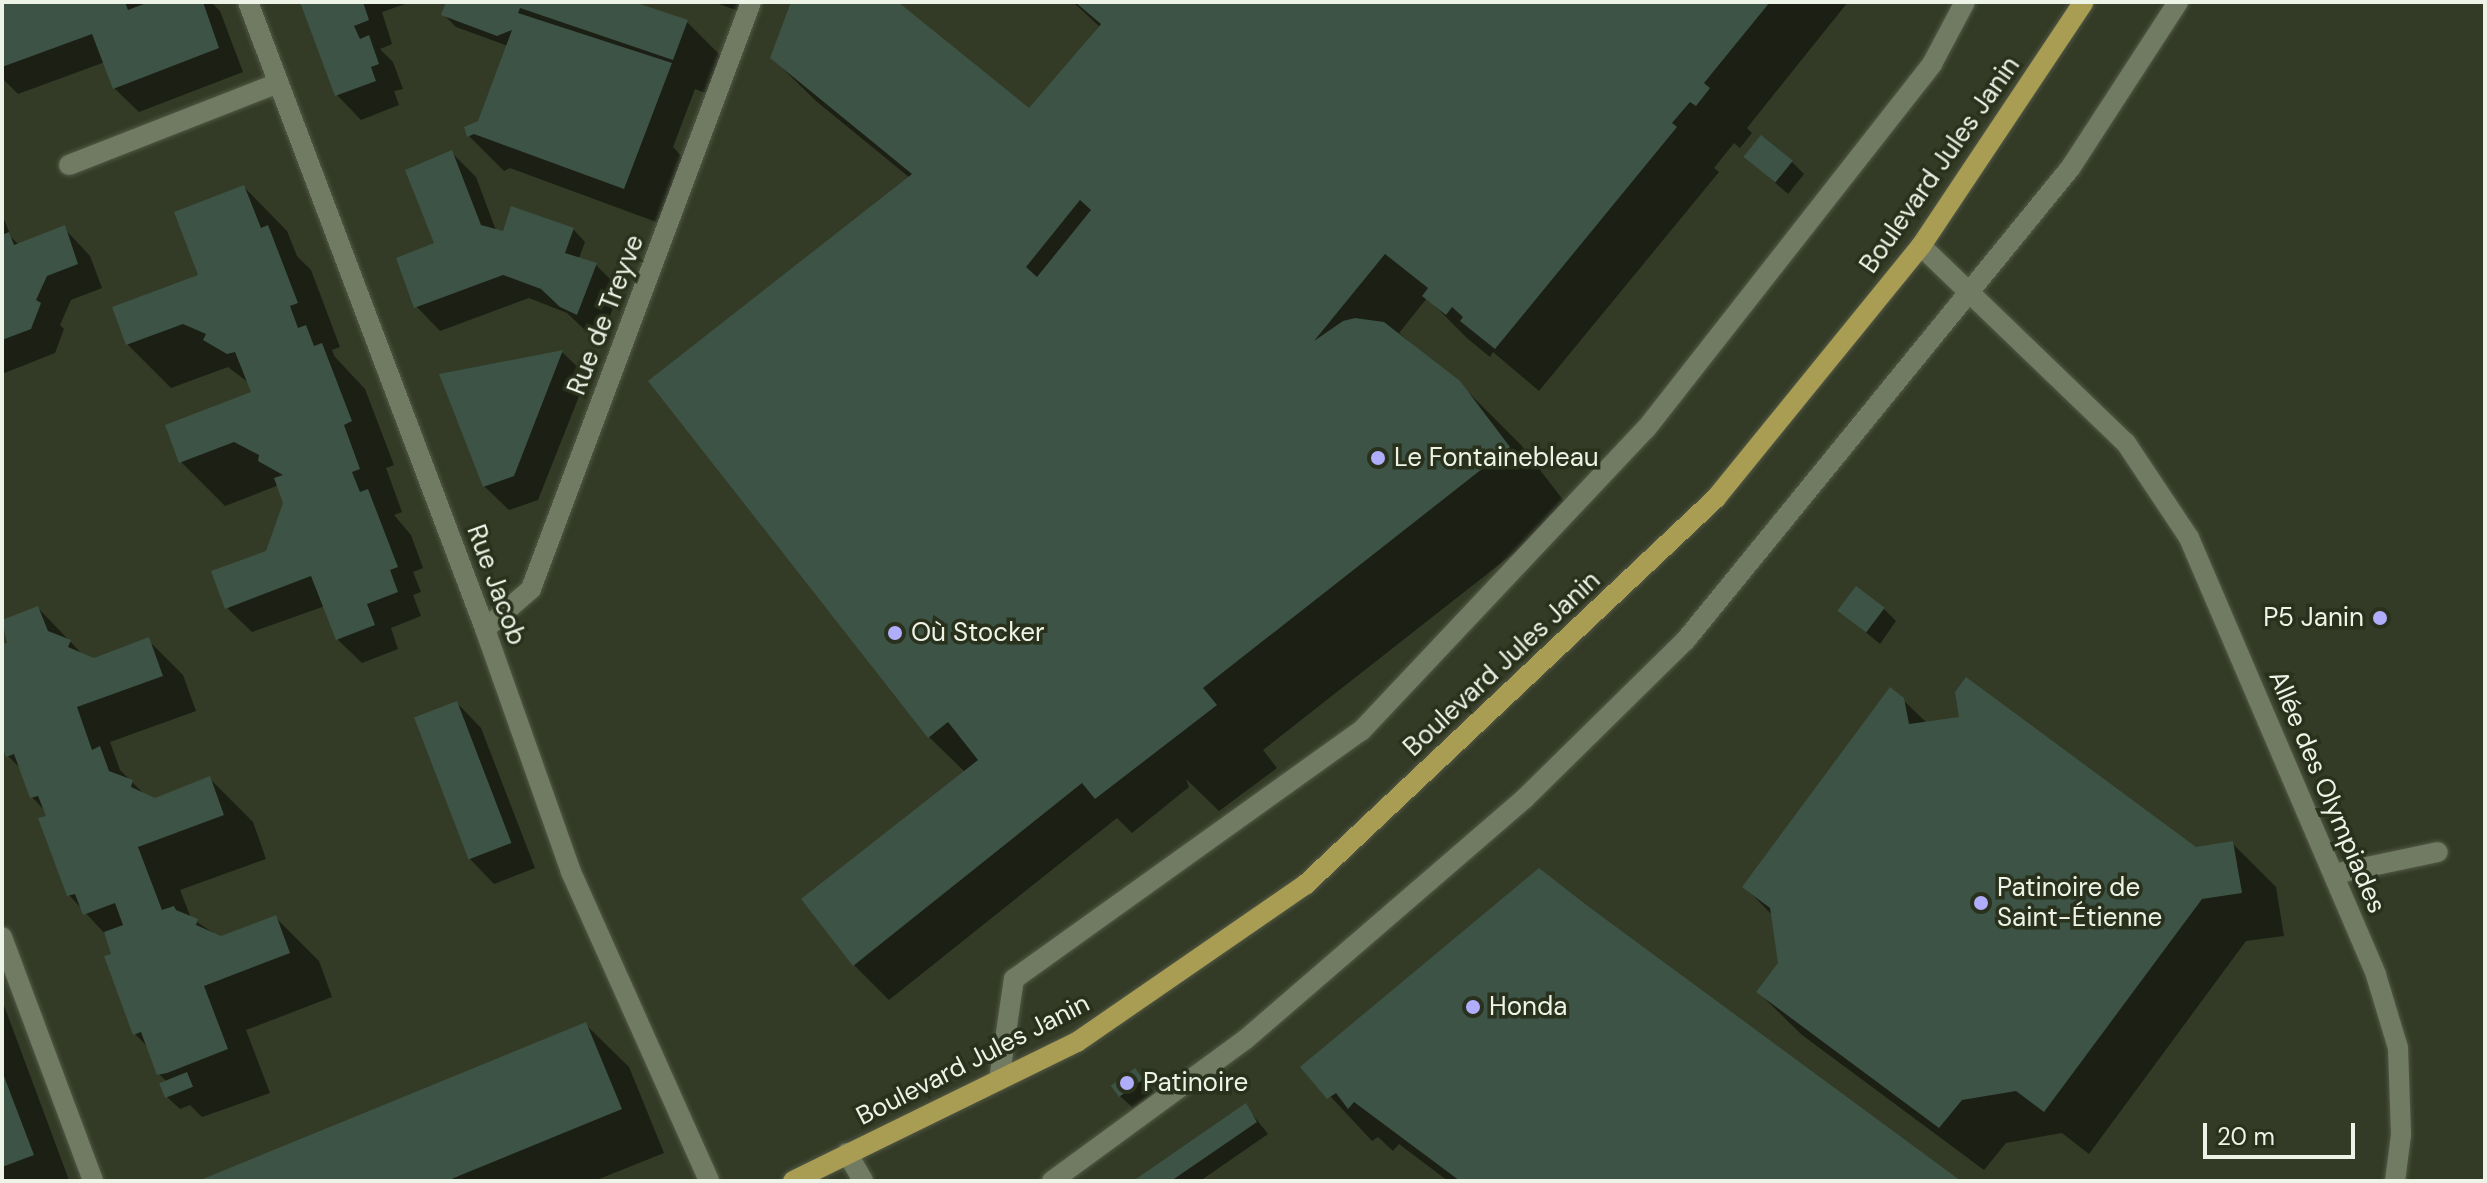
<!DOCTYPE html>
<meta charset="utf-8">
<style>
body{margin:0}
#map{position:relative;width:2487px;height:1183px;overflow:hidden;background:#333b26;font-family:"DM Sans",sans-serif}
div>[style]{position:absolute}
.shadow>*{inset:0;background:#0007}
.building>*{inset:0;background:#3c5345;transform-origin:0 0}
.roads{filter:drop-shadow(0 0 2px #525846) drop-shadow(0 0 2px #525846)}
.minor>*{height:20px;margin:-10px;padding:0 10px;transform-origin:10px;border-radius:10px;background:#717b63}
.major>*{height:20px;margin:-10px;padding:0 10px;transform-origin:10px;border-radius:10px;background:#a99c53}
.dots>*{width:22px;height:22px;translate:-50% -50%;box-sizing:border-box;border:4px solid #29311c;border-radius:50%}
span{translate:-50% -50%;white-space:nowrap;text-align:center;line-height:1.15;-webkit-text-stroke:7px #29311c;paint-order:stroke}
.street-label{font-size:26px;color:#edf3e6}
.poi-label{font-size:26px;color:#edf3e6}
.left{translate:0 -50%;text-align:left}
.right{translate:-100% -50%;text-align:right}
.frame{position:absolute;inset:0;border:4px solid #edf3e6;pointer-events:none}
.scale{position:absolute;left:2203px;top:1123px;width:152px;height:36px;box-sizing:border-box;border:4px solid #edf3e6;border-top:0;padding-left:10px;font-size:24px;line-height:28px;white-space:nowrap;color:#edf3e6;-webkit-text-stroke:6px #29311c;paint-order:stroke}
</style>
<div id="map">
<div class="shadow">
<div style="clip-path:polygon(2px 2px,211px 2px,220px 11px,243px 72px,139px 112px,114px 88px,105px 62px,18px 94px,2px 78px)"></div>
<div style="clip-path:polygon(302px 2px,411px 2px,382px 12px,392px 44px,380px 49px,393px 62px,403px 89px,394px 91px,399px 105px,361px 120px,337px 95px)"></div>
<div style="clip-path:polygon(448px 2px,628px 2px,687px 22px,722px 57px,708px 94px,695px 89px,673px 147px,683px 158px,659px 223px,510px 168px,504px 171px,469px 136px,480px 123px,508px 46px,456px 27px,444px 15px)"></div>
<div style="clip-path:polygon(713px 2px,742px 2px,739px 11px)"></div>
<div style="clip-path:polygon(793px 2px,895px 2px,1029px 111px,1099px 26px,1073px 2px,1848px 2px,1747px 128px,1752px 133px,1740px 148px,1734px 143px,1714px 168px,1719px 172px,1539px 391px,1493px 352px,1490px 357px,1468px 339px,1427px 298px,1399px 333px,1459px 383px,1521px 445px,1570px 509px,1263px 750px,1277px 768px,1219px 811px,1186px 779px,1189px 787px,1132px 833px,1117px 818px,889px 1000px,854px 965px,965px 772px,929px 737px,910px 178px,816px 101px,772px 58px)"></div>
<div style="clip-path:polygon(452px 153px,476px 177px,497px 233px,573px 229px,585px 242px,579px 258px,596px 265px,620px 289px,602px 338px,586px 331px,567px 313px,529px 298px,440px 331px,416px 306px,437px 244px)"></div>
<div style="clip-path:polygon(1746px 157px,1792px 162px,1804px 174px,1788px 194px)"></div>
<div style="clip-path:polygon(244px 187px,287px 231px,297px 256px,311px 270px,340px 347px,332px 350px,335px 357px,365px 389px,394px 465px,386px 468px,402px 512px,394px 515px,411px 535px,423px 568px,413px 572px,421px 592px,413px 595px,421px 616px,391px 628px,398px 649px,362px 663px,337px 639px,325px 606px,252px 632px,227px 608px,267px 552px,286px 503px,279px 485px,225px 506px,181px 462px,253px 393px,249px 383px,228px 367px,171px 388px,127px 344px,200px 276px)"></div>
<div style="clip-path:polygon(2px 214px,11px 237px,19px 245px,64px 228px,90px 256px,102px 288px,71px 300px,60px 325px,64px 329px,55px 353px,2px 374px)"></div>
<div style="clip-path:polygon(562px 352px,587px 376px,538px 500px,509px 510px,484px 486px,442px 375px)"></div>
<div style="clip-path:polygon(38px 608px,85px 657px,94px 660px,148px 640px,183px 675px,196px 711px,110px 742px,120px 770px,146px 796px,155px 800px,210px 779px,253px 822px,266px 859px,180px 890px,191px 918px,221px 938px,275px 917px,319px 961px,332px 997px,246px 1030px,270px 1093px,202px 1117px,190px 1105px,180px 1109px,167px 1097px,167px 1082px,159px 1074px,149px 1048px,135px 1034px,107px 936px,69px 895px,46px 812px,32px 797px,22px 770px,8px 756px,2px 741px,2px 646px,9px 644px,2px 622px)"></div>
<div style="clip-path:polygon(1884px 609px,1896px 621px,1880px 644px,1840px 611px)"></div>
<div style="clip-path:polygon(1903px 700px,1927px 723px,2195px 849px,2232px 843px,2276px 887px,2284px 936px,2246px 941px,2089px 1154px,2062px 1133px,2006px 1143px,1984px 1170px,1802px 1035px,1758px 992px,1780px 964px,1773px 916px,1745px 887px)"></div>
<div style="clip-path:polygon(457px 703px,481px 728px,535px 868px,494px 884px,470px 859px)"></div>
<div style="clip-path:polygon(2px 1000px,69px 1180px,67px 1181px,2px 1181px)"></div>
<div style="clip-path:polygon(585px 1024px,629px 1067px,664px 1153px,594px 1181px,203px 1181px)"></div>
<div style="clip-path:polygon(1303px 1067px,1959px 1181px,1448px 1181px,1399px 1144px,1393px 1151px,1378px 1137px,1372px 1141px)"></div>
<div style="clip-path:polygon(1135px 1070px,1154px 1092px,1133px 1108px,1120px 1096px)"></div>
<div style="clip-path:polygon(1246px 1106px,1268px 1134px,1200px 1181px,1136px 1181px)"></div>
</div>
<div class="building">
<div style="clip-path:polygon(2px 2px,125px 2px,128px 10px,149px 2px,203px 2px,219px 48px,113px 89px,92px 34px,2px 67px)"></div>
<div style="clip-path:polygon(300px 2px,363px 2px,369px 20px,354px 26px,360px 39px,369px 35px,379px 64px,371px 67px,376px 81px,335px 96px)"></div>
<div style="clip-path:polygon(446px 2px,634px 2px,688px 20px,673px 60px,520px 8px,518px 13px,672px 63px,624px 189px,474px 134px,467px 137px,464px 127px,478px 121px,512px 30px,497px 36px,441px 15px)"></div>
<div style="clip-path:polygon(evenodd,791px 2px,898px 2px,1029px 108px,1101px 24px,1075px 2px,1770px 2px,1704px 83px,1710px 88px,1707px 92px,1696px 106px,1690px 102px,1672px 123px,1677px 127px,1495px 349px,1460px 321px,1463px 317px,1452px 307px,1446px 315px,1422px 296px,1428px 288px,1385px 254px,1314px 341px,1343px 321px,1355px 318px,1384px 322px,1460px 381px,1510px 447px,1203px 688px,1217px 705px,1095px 799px,1082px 783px,853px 966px,801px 899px,978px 760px,948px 722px,928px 738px,648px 381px,912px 174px,770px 58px,791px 2px,1080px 200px,1091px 210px,1037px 277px,1026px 267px,1080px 200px)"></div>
<div style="left:1761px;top:135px;width:41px;height:28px;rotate:39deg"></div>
<div style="clip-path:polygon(452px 150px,481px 225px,503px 231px,511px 206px,574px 228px,565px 253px,597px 263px,577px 315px,560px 307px,541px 289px,503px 275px,414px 308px,396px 258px,434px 243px,405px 170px)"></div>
<div style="clip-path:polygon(244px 185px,261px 228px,268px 225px,298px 303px,290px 306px,298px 328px,306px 325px,314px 346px,322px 343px,352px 421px,344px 425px,360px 469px,352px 472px,360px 492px,368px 489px,398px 567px,390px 570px,398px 592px,367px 604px,375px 625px,336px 640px,311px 576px,225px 609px,211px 571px,266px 551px,283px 503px,274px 478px,283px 475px,258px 461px,259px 455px,234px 442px,179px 463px,165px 425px,251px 392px,235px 352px,227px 354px,203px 340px,206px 334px,183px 324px,126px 345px,112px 307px,198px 275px,174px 212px)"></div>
<div style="clip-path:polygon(65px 225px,78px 264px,47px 276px,36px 300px,41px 303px,31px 329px,2px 340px,2px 235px,9px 232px,14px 245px)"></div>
<div style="clip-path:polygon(563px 350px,514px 476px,483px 487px,439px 374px)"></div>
<div style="left:1856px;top:586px;width:36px;height:31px;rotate:37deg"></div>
<div style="clip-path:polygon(38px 606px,48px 631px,71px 640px,68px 647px,94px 658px,149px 637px,163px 676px,77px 707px,92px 750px,100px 746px,109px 771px,133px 780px,131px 787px,155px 798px,210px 776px,224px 815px,138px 847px,162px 910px,174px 906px,176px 910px,198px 919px,196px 925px,221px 936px,276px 915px,290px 953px,204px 986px,228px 1049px,167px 1073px,157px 1075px,141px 1032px,133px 1035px,104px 956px,111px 954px,104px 932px,123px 925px,115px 903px,83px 915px,75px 894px,67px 896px,38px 818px,46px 816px,38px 796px,30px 798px,14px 754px,6px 757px,2px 746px,2px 644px,7px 643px,2px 620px)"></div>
<div style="clip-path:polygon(1966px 677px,2196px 847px,2233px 841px,2242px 893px,2202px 899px,2044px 1112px,2016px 1091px,1962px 1100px,1939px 1128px,1756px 992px,1778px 963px,1770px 908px,1742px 887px,1890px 687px,1904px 698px,1909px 724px,1959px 717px,1955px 692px)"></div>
<div style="left:457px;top:701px;width:152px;height:46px;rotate:69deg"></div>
<div style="clip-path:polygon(1539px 868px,1589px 907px,1961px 1181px,1460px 1181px,1354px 1102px,1348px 1109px,1336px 1093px,1327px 1099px,1300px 1067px)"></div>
<div style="clip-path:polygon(586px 1022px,622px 1109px,461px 1175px,447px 1181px,198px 1181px)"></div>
<div style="left:1135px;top:1068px;width:14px;height:30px;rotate:54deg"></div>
<div style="clip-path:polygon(2px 1071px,34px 1155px,2px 1167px)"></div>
<div style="left:187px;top:1072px;width:16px;height:30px;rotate:68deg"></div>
<div style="clip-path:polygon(1246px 1103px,1257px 1122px,1171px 1181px,1133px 1181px)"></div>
</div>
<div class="roads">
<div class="minor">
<div style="left:248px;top:2px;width:670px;rotate:69.29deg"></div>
<div style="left:485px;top:629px;width:258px;rotate:70.5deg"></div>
<div style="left:571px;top:872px;width:338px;rotate:65.9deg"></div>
<div style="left:69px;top:165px;width:225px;rotate:-21.4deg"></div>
<div style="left:1921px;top:246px;width:284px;rotate:43.9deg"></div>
<div style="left:2126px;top:443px;width:114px;rotate:56.4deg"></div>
<div style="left:2189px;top:538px;width:475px;rotate:66.8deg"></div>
<div style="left:2376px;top:975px;width:76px;rotate:73.2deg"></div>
<div style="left:2398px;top:1048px;width:87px;rotate:88deg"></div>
<div style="left:2401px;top:1135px;width:46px;rotate:97.4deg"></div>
<div style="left:485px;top:629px;width:61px;rotate:-41deg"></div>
<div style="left:531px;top:589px;width:627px;rotate:-69.45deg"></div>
<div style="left:2334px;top:874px;width:106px;rotate:-11.9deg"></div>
<div style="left:2px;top:937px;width:260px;rotate:69.5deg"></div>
<div style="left:999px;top:1080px;width:102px;rotate:-81.6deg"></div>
<div style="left:1014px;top:979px;width:427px;rotate:-35.6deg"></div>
<div style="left:1361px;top:731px;width:415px;rotate:-46.7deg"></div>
<div style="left:1646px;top:429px;width:464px;rotate:-51.9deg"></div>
<div style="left:1932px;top:64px;width:70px;rotate:-62deg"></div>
<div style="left:847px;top:1153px;width:32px;rotate:60deg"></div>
<div style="left:1052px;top:1181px;width:240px;rotate:-36.2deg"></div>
<div style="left:1246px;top:1039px;width:369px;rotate:-40.8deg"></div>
<div style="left:1525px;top:798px;width:224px;rotate:-44.5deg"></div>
<div style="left:1685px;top:641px;width:611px;rotate:-50.84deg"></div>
<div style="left:2071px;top:167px;width:197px;rotate:-57deg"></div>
</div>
<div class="major">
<div style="left:793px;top:1181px;width:316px;rotate:-26.1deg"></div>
<div style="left:1077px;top:1042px;width:277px;rotate:-34.6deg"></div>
<div style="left:1305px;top:885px;width:565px;rotate:-43.28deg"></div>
<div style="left:1716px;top:498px;width:325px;rotate:-50.9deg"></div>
<div style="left:1921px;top:246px;width:293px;rotate:-56.3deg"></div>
</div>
</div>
<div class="dots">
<div style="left:1378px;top:458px;background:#b0aefa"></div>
<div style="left:2380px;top:618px;background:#b0aefa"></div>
<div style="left:895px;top:633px;background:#b0aefa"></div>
<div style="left:1981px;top:903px;background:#b0aefa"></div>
<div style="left:1473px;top:1007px;background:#b0aefa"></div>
<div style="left:1127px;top:1083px;background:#b0aefa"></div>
</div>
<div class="street-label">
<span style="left:1940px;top:165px;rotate:-55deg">Boulevard Jules Janin</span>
<span style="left:606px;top:315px;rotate:-69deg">Rue de Treyve</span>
<span style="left:496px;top:585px;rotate:70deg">Rue Jacob</span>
<span style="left:1502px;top:664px;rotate:-43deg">Boulevard Jules Janin</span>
<span style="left:2327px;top:792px;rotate:67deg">Allée des Olympiades</span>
<span style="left:973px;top:1060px;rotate:-27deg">Boulevard Jules Janin</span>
</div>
<div class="poi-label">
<span class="left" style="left:1394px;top:458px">Le Fontainebleau</span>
<span class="right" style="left:2364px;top:618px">P5 Janin</span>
<span class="left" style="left:911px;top:633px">Où Stocker</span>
<span class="left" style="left:1997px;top:903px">Patinoire de<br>Saint-Étienne</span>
<span class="left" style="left:1489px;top:1007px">Honda</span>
<span class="left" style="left:1143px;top:1083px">Patinoire</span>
</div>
<div class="frame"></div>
<div class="scale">20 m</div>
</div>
